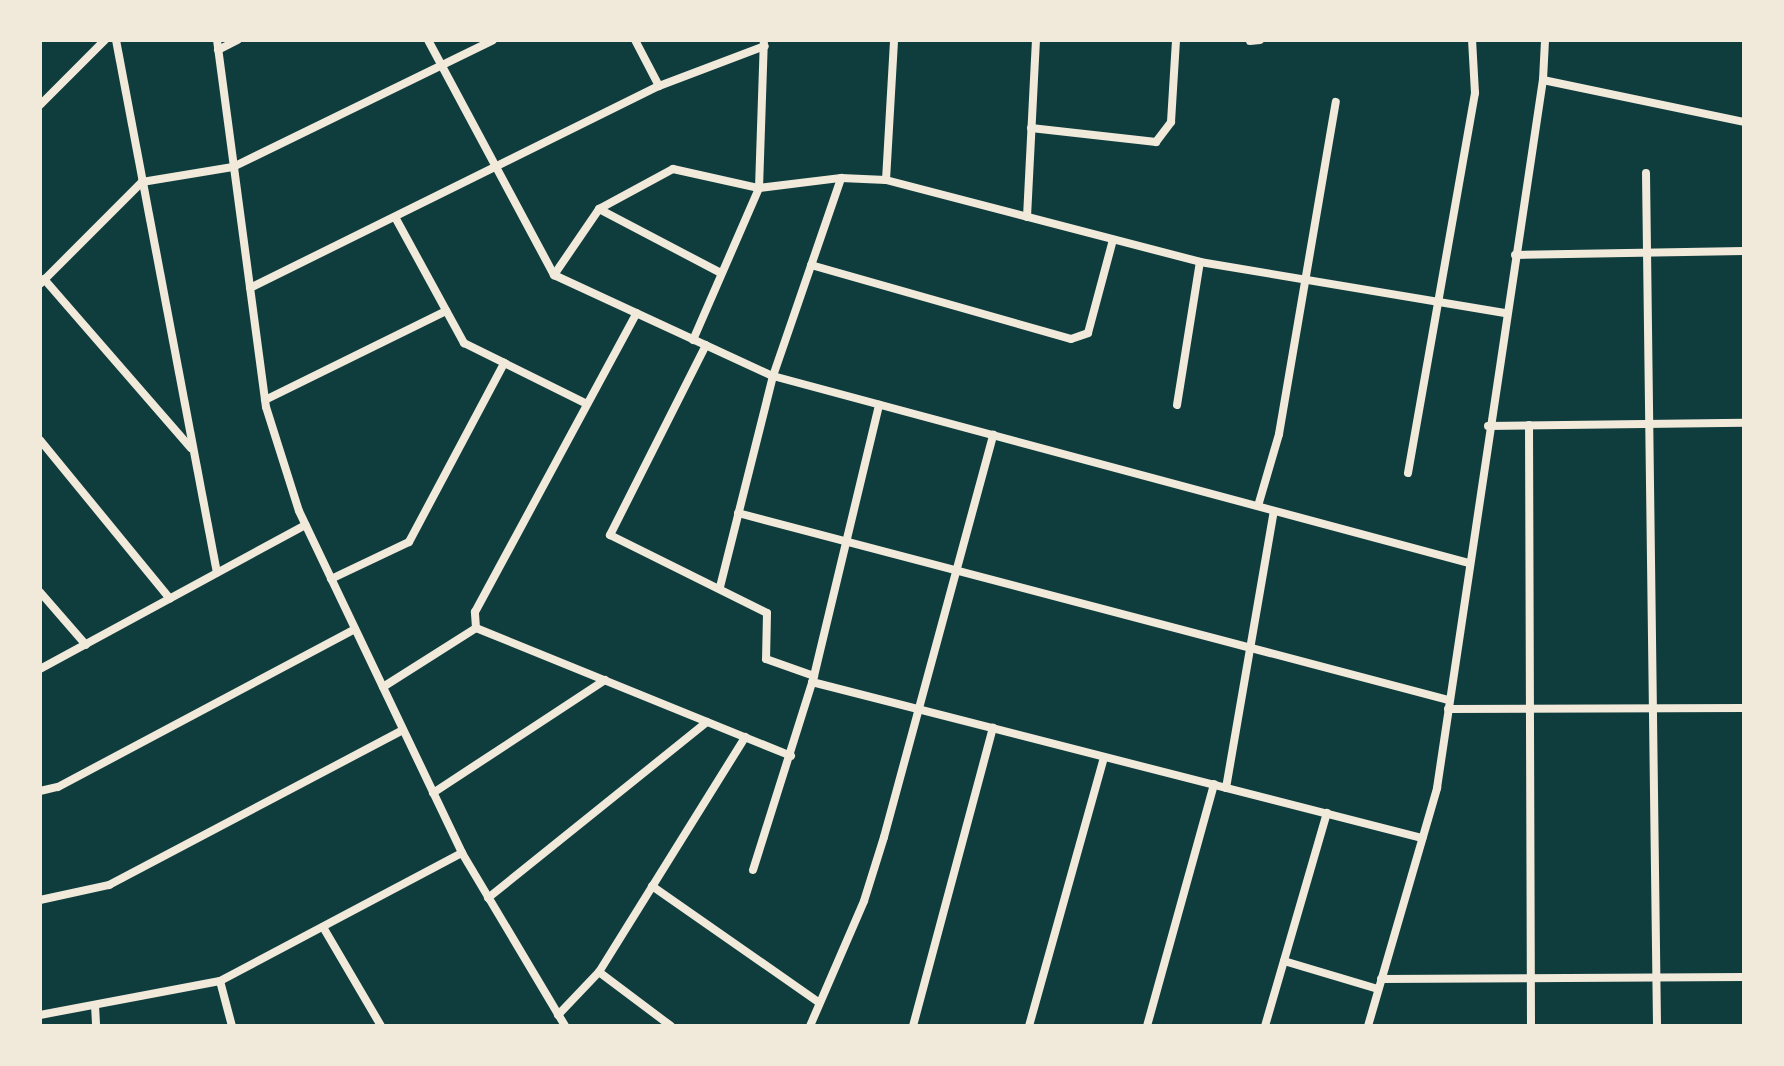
<!DOCTYPE html>
<style>
body{margin:0}
#map{position:relative;width:1784px;height:1066px;overflow:hidden;background:#0f3d3e;font-family:"Roboto Serif",serif}
div>[style]{position:absolute}
.minor>*{height:8px;margin:-4px;padding:0 4px;transform-origin:4px;border-radius:4px;background:#f1e9da}
span{translate:-50% -50%;white-space:nowrap;text-align:center;line-height:1.15;-webkit-text-stroke:6px #f1e9da;paint-order:stroke}
.frame{position:absolute;inset:0;border:42px solid #f1e9da;pointer-events:none}
</style>
<div id="map">
<div class="minor">
<div style="left:116px;top:40px;width:542px;rotate:79.27deg"></div>
<div style="left:217px;top:40px;width:370px;rotate:82.4deg"></div>
<div style="left:266px;top:407px;width:109px;rotate:72.4deg"></div>
<div style="left:299px;top:511px;width:379px;rotate:64.5deg"></div>
<div style="left:462px;top:853px;width:201px;rotate:59.2deg"></div>
<div style="left:428px;top:40px;width:267px;rotate:61.8deg"></div>
<div style="left:554px;top:275px;width:241px;rotate:24.8deg"></div>
<div style="left:773px;top:376px;width:721px;rotate:15.04deg"></div>
<div style="left:635px;top:40px;width:52px;rotate:62.4deg"></div>
<div style="left:1250px;top:41px;width:10px;rotate:-6deg"></div>
<div style="left:218px;top:50px;width:22px;rotate:-27deg"></div>
<div style="left:1543px;top:80px;width:205px;rotate:11.8deg"></div>
<div style="left:40px;top:105px;width:92px;rotate:-45deg"></div>
<div style="left:1031px;top:128px;width:126px;rotate:6.4deg"></div>
<div style="left:1156px;top:142px;width:25px;rotate:-53deg"></div>
<div style="left:1171px;top:122px;width:82px;rotate:-86.5deg"></div>
<div style="left:1646px;top:173px;width:853px;rotate:89.26deg"></div>
<div style="left:886px;top:180px;width:140px;rotate:-86.7deg"></div>
<div style="left:599px;top:209px;width:138px;rotate:27.7deg"></div>
<div style="left:395px;top:217px;width:144px;rotate:61.3deg"></div>
<div style="left:464px;top:343px;width:137px;rotate:26.4deg"></div>
<div style="left:1027px;top:217px;width:177px;rotate:-87.1deg"></div>
<div style="left:1515px;top:255px;width:229px;rotate:-1deg"></div>
<div style="left:811px;top:265px;width:270px;rotate:15.9deg"></div>
<div style="left:1071px;top:339px;width:18px;rotate:-19deg"></div>
<div style="left:1088px;top:333px;width:96px;rotate:-75deg"></div>
<div style="left:554px;top:275px;width:80px;rotate:-55.7deg"></div>
<div style="left:599px;top:209px;width:84px;rotate:-28.4deg"></div>
<div style="left:673px;top:169px;width:88px;rotate:12.5deg"></div>
<div style="left:759px;top:188px;width:83px;rotate:-7deg"></div>
<div style="left:841px;top:178px;width:45px;rotate:2.5deg"></div>
<div style="left:886px;top:180px;width:325px;rotate:14.6deg"></div>
<div style="left:1200px;top:262px;width:309px;rotate:9.5deg"></div>
<div style="left:44px;top:279px;width:224px;rotate:49deg"></div>
<div style="left:40px;top:284px;width:144px;rotate:-45deg"></div>
<div style="left:142px;top:182px;width:92px;rotate:-9.4deg"></div>
<div style="left:233px;top:167px;width:289px;rotate:-26deg"></div>
<div style="left:250px;top:288px;width:456px;rotate:-26.3deg"></div>
<div style="left:659px;top:86px;width:113px;rotate:-20.7deg"></div>
<div style="left:693px;top:340px;width:166px;rotate:-66.5deg"></div>
<div style="left:759px;top:188px;width:148px;rotate:-88.1deg"></div>
<div style="left:706px;top:345px;width:213px;rotate:116.8deg"></div>
<div style="left:610px;top:535px;width:175px;rotate:26.4deg"></div>
<div style="left:767px;top:613px;width:46px;rotate:91.2deg"></div>
<div style="left:766px;top:659px;width:51px;rotate:19.5deg"></div>
<div style="left:265px;top:400px;width:202px;rotate:-26.2deg"></div>
<div style="left:1177px;top:405px;width:145px;rotate:-80.9deg"></div>
<div style="left:1529px;top:425px;width:601px;rotate:89.81deg"></div>
<div style="left:1488px;top:426px;width:256px;rotate:-0.7deg"></div>
<div style="left:40px;top:440px;width:205px;rotate:50.7deg"></div>
<div style="left:1408px;top:473px;width:386px;rotate:-80deg"></div>
<div style="left:1475px;top:93px;width:53px;rotate:-93.2deg"></div>
<div style="left:1258px;top:506px;width:75px;rotate:-73.7deg"></div>
<div style="left:1279px;top:434px;width:337px;rotate:-80.3deg"></div>
<div style="left:738px;top:513px;width:735px;rotate:14.74deg"></div>
<div style="left:331px;top:579px;width:86px;rotate:-25.4deg"></div>
<div style="left:409px;top:542px;width:203px;rotate:-62deg"></div>
<div style="left:720px;top:587px;width:218px;rotate:-75.9deg"></div>
<div style="left:773px;top:376px;width:209px;rotate:-71deg"></div>
<div style="left:40px;top:592px;width:70px;rotate:49deg"></div>
<div style="left:476px;top:628px;width:16px;rotate:-94deg"></div>
<div style="left:475px;top:612px;width:340px;rotate:-61.6deg"></div>
<div style="left:40px;top:669px;width:302px;rotate:-28.5deg"></div>
<div style="left:812px;top:682px;width:630px;rotate:14.35deg"></div>
<div style="left:383px;top:687px;width:110px;rotate:-32.4deg"></div>
<div style="left:476px;top:628px;width:340px;rotate:22.1deg"></div>
<div style="left:1448px;top:709px;width:296px;rotate:-0.2deg"></div>
<div style="left:1226px;top:788px;width:281px;rotate:-80.2deg"></div>
<div style="left:40px;top:791px;width:18px;rotate:-13deg"></div>
<div style="left:58px;top:787px;width:336px;rotate:-28deg"></div>
<div style="left:433px;top:793px;width:206px;rotate:-33.3deg"></div>
<div style="left:753px;top:870px;width:203px;rotate:-72.5deg"></div>
<div style="left:814px;top:676px;width:279px;rotate:-76.5deg"></div>
<div style="left:652px;top:886px;width:201px;rotate:34.9deg"></div>
<div style="left:488px;top:898px;width:281px;rotate:-38.8deg"></div>
<div style="left:40px;top:900px;width:71px;rotate:-12.3deg"></div>
<div style="left:109px;top:885px;width:332px;rotate:-27.8deg"></div>
<div style="left:323px;top:927px;width:115px;rotate:59.6deg"></div>
<div style="left:1284px;top:961px;width:98px;rotate:16.6deg"></div>
<div style="left:599px;top:972px;width:90px;rotate:36.9deg"></div>
<div style="left:1381px;top:979px;width:363px;rotate:-0.3deg"></div>
<div style="left:220px;top:981px;width:47px;rotate:75.1deg"></div>
<div style="left:95px;top:1005px;width:21px;rotate:87deg"></div>
<div style="left:40px;top:1015px;width:183px;rotate:-10.7deg"></div>
<div style="left:220px;top:981px;width:274px;rotate:-27.9deg"></div>
<div style="left:558px;top:1015px;width:59px;rotate:-46.4deg"></div>
<div style="left:599px;top:972px;width:277px;rotate:-58.1deg"></div>
<div style="left:810px;top:1026px;width:136px;rotate:-66.6deg"></div>
<div style="left:864px;top:901px;width:67px;rotate:-72.6deg"></div>
<div style="left:884px;top:837px;width:417px;rotate:-74.8deg"></div>
<div style="left:913px;top:1026px;width:309px;rotate:-75deg"></div>
<div style="left:1029px;top:1026px;width:279px;rotate:-74.4deg"></div>
<div style="left:1147px;top:1026px;width:251px;rotate:-74.5deg"></div>
<div style="left:1265px;top:1026px;width:222px;rotate:-73.8deg"></div>
<div style="left:1368px;top:1026px;width:248px;rotate:-73.8deg"></div>
<div style="left:1437px;top:788px;width:716px;rotate:-81.49deg"></div>
<div style="left:1543px;top:80px;width:40px;rotate:-87.1deg"></div>
</div>
<div class="frame"></div>
</div>
